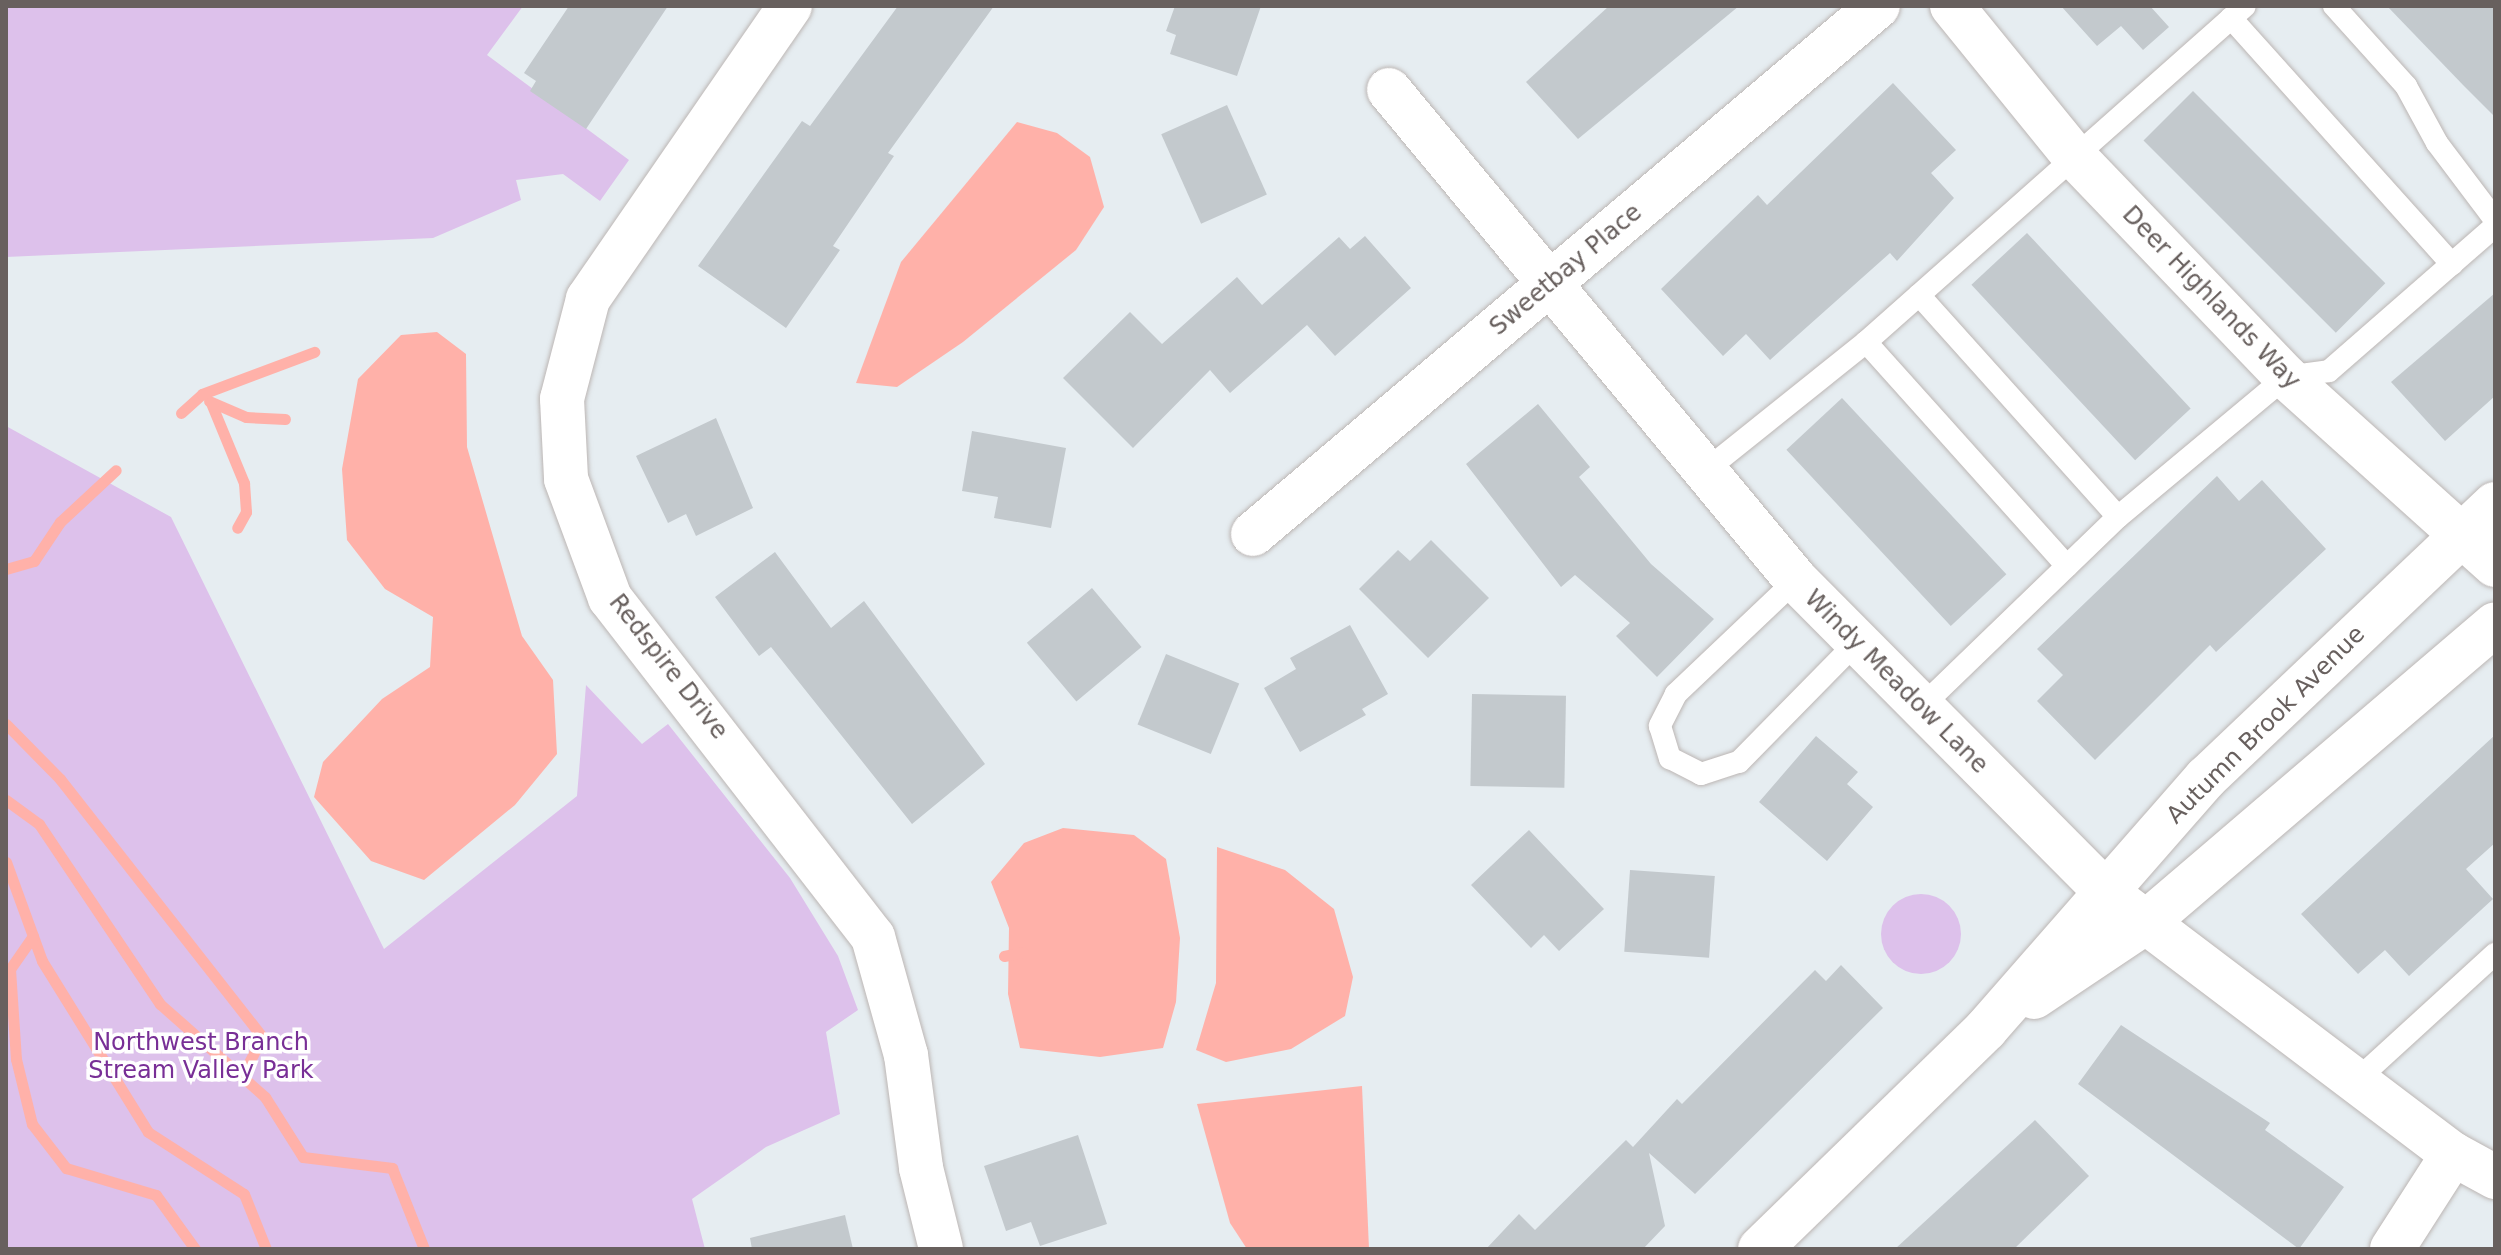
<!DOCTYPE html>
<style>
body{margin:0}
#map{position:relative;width:2501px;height:1255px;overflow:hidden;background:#e6edf1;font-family:"DejaVu Sans",sans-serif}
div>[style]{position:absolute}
.green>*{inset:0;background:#ddc1eb}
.round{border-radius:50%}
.water>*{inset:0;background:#ffb1a9}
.stream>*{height:11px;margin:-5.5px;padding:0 5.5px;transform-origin:5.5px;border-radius:5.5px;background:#ffb1a9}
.building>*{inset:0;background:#c3c9cd;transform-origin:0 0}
.roads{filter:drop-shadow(0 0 2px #bcb6b4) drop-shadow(0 0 2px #bcb6b4)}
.lane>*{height:22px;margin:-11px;padding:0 11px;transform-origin:11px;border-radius:11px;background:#fff}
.street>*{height:44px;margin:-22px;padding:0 22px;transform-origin:22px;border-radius:22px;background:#fff}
span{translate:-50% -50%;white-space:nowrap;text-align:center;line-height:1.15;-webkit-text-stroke:7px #fff;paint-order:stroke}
.street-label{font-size:24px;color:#68605e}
.park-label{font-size:24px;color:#782f96}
.frame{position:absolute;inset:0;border:8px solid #68605e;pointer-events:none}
</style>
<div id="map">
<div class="green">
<div style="clip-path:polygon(6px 6px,523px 6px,487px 55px,629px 160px,600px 201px,563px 174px,516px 180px,521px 200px,433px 238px,6px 257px)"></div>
<div style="clip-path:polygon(6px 426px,171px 517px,384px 949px,577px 796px,586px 685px,642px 744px,668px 724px,790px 878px,838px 956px,858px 1010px,826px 1032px,840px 1114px,766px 1147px,692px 1199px,705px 1249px,6px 1249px)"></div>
<div class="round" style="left:1881px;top:894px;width:80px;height:80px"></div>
</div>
<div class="water">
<div style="clip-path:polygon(1017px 122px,1057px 133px,1090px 157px,1104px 207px,1076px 250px,963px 342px,897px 387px,856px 383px,901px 262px)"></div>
<div style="clip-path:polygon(437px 332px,466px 354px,467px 447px,522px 636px,553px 680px,557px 754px,515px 805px,424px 880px,371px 861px,314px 797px,323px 762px,382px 699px,430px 667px,433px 617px,385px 589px,347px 540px,342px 469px,358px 379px,401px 335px)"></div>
<div style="clip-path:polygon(1063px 828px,1134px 835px,1166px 859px,1180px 938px,1176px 1002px,1163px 1048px,1100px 1057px,1020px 1048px,1008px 994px,1009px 928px,991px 882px,1024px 843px)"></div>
<div style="clip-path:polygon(1217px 847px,1285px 870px,1334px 909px,1353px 977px,1345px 1016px,1291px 1049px,1226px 1062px,1196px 1050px,1216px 983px)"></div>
<div style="clip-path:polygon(1362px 1086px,1369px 1249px,1247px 1249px,1230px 1223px,1197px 1104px)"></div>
</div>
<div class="stream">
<div style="left:209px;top:401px;width:40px;rotate:23.4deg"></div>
<div style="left:246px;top:417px;width:39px;rotate:3deg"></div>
<div style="left:211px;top:403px;width:87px;rotate:67.6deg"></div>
<div style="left:244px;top:483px;width:29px;rotate:86deg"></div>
<div style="left:246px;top:512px;width:18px;rotate:119deg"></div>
<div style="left:181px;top:413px;width:28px;rotate:-42deg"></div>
<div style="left:202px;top:394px;width:120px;rotate:-20.6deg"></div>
<div style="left:6px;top:569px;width:29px;rotate:-16deg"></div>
<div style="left:34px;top:561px;width:47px;rotate:-56.3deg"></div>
<div style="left:60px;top:522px;width:76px;rotate:-42.9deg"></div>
<div style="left:6px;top:724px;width:77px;rotate:45.5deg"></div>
<div style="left:60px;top:779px;width:328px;rotate:51.9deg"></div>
<div style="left:262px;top:1037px;width:44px;rotate:117.1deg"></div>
<div style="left:6px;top:800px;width:41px;rotate:36deg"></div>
<div style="left:39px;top:824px;width:217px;rotate:56.1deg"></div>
<div style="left:160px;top:1004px;width:140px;rotate:41.5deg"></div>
<div style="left:265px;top:1097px;width:71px;rotate:57.7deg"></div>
<div style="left:303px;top:1157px;width:90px;rotate:7deg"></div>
<div style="left:392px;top:1168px;width:87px;rotate:68.4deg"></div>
<div style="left:6px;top:862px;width:105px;rotate:70deg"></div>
<div style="left:42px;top:961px;width:201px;rotate:58.2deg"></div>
<div style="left:148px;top:1132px;width:114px;rotate:32.9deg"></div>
<div style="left:244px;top:1194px;width:59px;rotate:68.2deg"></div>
<div style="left:33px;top:936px;width:40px;rotate:124.9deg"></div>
<div style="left:10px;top:969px;width:90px;rotate:86.2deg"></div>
<div style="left:16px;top:1059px;width:67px;rotate:76.2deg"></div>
<div style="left:32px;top:1124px;width:56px;rotate:52.3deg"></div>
<div style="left:66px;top:1168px;width:94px;rotate:16.7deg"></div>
<div style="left:156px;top:1195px;width:67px;rotate:54.2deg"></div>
<div style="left:1004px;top:956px;width:19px;rotate:-12deg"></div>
</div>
<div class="building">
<div style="clip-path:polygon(569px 6px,668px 6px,586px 129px,530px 91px,536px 81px,524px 73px)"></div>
<div style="clip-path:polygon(898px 6px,994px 6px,888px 153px,894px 156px,833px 246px,840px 250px,786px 328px,698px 266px,802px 121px,810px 126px)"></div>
<div style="clip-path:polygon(1175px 6px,1261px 6px,1237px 76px,1170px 54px,1176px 35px,1166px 31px)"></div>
<div style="clip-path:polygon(1609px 6px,1739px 6px,1578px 139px,1526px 82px)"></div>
<div style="clip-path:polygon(2061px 6px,2150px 6px,2169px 27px,2143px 50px,2121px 26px,2097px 46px)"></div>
<div style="clip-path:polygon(2387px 6px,2495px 6px,2495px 117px,2464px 86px)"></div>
<div style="clip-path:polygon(1893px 83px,1956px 150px,1931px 173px,1954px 198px,1897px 261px,1890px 253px,1770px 360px,1746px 334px,1723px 356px,1661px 289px,1758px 195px,1767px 205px)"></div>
<div style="left:2193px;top:91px;width:272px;height:70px;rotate:45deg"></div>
<div style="left:1227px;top:105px;width:98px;height:72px;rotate:66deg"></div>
<div style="left:2027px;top:233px;width:240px;height:76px;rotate:47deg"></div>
<div style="clip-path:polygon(1365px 236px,1411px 288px,1335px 356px,1307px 325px,1230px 393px,1210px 370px,1133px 448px,1063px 378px,1130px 312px,1162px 344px,1237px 277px,1262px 305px,1339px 237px,1350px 249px)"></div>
<div style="clip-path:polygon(2495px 293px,2495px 396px,2445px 441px,2391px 382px)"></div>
<div style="left:1842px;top:398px;width:241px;height:76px;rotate:47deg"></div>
<div style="clip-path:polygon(1538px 404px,1590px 467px,1579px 477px,1651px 564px,1714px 619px,1657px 677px,1616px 636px,1630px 623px,1575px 575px,1561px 587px,1466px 464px)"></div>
<div style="clip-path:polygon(716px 418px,753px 508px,696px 536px,686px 514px,668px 523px,636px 456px)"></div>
<div style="clip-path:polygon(972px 431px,1066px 448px,1051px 528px,994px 518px,998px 497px,962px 491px)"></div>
<div style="clip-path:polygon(2217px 476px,2239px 501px,2262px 480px,2326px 549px,2216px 652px,2210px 645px,2095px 760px,2037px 701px,2063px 675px,2037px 649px)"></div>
<div style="clip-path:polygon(1431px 540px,1489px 598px,1428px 658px,1359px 589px,1398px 550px,1410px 561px)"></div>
<div style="clip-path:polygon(775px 552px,831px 628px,864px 601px,985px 764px,912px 824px,771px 647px,759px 656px,715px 597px)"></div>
<div style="left:1092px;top:588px;width:77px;height:85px;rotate:50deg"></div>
<div style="clip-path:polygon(1350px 625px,1388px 694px,1362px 709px,1366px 715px,1300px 752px,1264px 688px,1296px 669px,1290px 658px)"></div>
<div style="left:1166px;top:654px;width:79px;height:76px;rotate:22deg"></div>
<div style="left:1472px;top:694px;width:94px;height:92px;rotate:1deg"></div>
<div style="clip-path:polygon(2495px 735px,2495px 843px,2466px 869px,2493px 899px,2409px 976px,2385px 950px,2358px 974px,2301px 914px)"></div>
<div style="clip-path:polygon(1816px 736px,1858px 772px,1847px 784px,1873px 807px,1827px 861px,1759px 802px)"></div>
<div style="clip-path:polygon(1529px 830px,1604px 909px,1559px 951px,1544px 935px,1531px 948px,1471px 885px)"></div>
<div style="left:1630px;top:870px;width:85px;height:82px;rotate:4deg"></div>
<div style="clip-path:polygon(1841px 965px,1883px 1008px,1695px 1194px,1649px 1153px,1665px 1226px,1643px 1249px,1486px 1249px,1519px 1214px,1535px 1230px,1626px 1140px,1633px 1147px,1677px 1099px,1682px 1104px,1815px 970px,1826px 981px)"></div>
<div style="clip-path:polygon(2121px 1025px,2270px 1123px,2265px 1130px,2344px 1187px,2299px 1249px,2078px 1084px)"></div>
<div style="clip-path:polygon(2035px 1120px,2089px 1176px,2014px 1249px,1895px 1249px)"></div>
<div style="clip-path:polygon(1078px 1135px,1107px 1224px,1040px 1246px,1031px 1222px,1006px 1231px,984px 1166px)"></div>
<div style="clip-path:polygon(845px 1215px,853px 1249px,752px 1249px,750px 1238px)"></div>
</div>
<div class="roads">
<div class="lane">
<div style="left:2334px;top:6px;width:108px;rotate:48deg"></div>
<div style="left:2406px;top:86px;width:65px;rotate:61.5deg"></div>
<div style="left:2437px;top:143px;width:96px;rotate:53deg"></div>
<div style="left:2231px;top:18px;width:331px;rotate:48.1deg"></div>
<div style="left:1919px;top:295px;width:298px;rotate:48.1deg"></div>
<div style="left:1866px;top:342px;width:301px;rotate:48.1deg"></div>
<div style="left:1705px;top:471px;width:206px;rotate:-38.7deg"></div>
<div style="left:1866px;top:342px;width:506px;rotate:-41.56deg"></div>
<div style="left:1796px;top:580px;width:166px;rotate:136.5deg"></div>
<div style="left:1676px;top:694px;width:36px;rotate:117deg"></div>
<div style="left:1660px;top:726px;width:34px;rotate:73deg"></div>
<div style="left:1670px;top:758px;width:35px;rotate:27deg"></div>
<div style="left:1701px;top:774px;width:40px;rotate:-18deg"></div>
<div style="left:1739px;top:762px;width:167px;rotate:-45.5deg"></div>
<div style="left:1920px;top:708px;width:275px;rotate:-44deg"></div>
<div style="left:2118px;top:517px;width:219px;rotate:-39.8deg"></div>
<div style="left:2286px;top:377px;width:43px;rotate:-7.9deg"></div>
<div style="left:2329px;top:371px;width:220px;rotate:-41.1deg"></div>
<div style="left:2357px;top:1080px;width:187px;rotate:-42.4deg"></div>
</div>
<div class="street">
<div style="left:790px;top:6px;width:356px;rotate:124.6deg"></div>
<div style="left:588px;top:299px;width:103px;rotate:104.6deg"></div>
<div style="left:562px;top:399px;width:80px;rotate:87.1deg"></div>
<div style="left:566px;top:479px;width:127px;rotate:69.7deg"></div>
<div style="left:610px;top:598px;width:429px;rotate:52.2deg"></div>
<div style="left:873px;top:937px;width:123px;rotate:74.4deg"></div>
<div style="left:906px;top:1055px;width:114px;rotate:82.4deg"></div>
<div style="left:921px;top:1168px;width:83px;rotate:76.1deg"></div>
<div style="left:1952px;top:6px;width:193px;rotate:50.9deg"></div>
<div style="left:2074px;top:156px;width:306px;rotate:46.2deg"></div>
<div style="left:2286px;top:377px;width:281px;rotate:42deg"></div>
<div style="left:1389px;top:90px;width:637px;rotate:50.29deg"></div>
<div style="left:1796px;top:580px;width:440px;rotate:45.2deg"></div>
<div style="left:2106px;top:892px;width:435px;rotate:37.1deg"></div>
<div style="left:2453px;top:1154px;width:48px;rotate:28.7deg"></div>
<div style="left:1253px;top:534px;width:818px;rotate:-40.19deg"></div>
<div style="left:2034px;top:997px;width:138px;rotate:-33.8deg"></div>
<div style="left:2149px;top:920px;width:455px;rotate:-40.5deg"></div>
<div style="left:1760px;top:1249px;width:315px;rotate:-44.2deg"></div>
<div style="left:1986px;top:1029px;width:334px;rotate:-48.8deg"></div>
<div style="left:2206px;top:778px;width:398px;rotate:-43.5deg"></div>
<div style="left:2392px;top:1249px;width:113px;rotate:-57.3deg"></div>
</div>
</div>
<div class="street-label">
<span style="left:1566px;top:270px;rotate:-40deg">Sweetbay Place</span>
<span style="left:2211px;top:298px;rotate:46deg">Deer Highlands Way</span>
<span style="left:668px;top:667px;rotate:52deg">Redspire Drive</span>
<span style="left:1896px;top:682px;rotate:45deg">Windy Meadow Lane</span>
<span style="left:2266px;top:725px;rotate:-45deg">Autumn Brook Avenue</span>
</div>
<div class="park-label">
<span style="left:201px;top:1057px">Northwest Branch<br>Stream Valley Park</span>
</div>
<div class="frame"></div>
</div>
